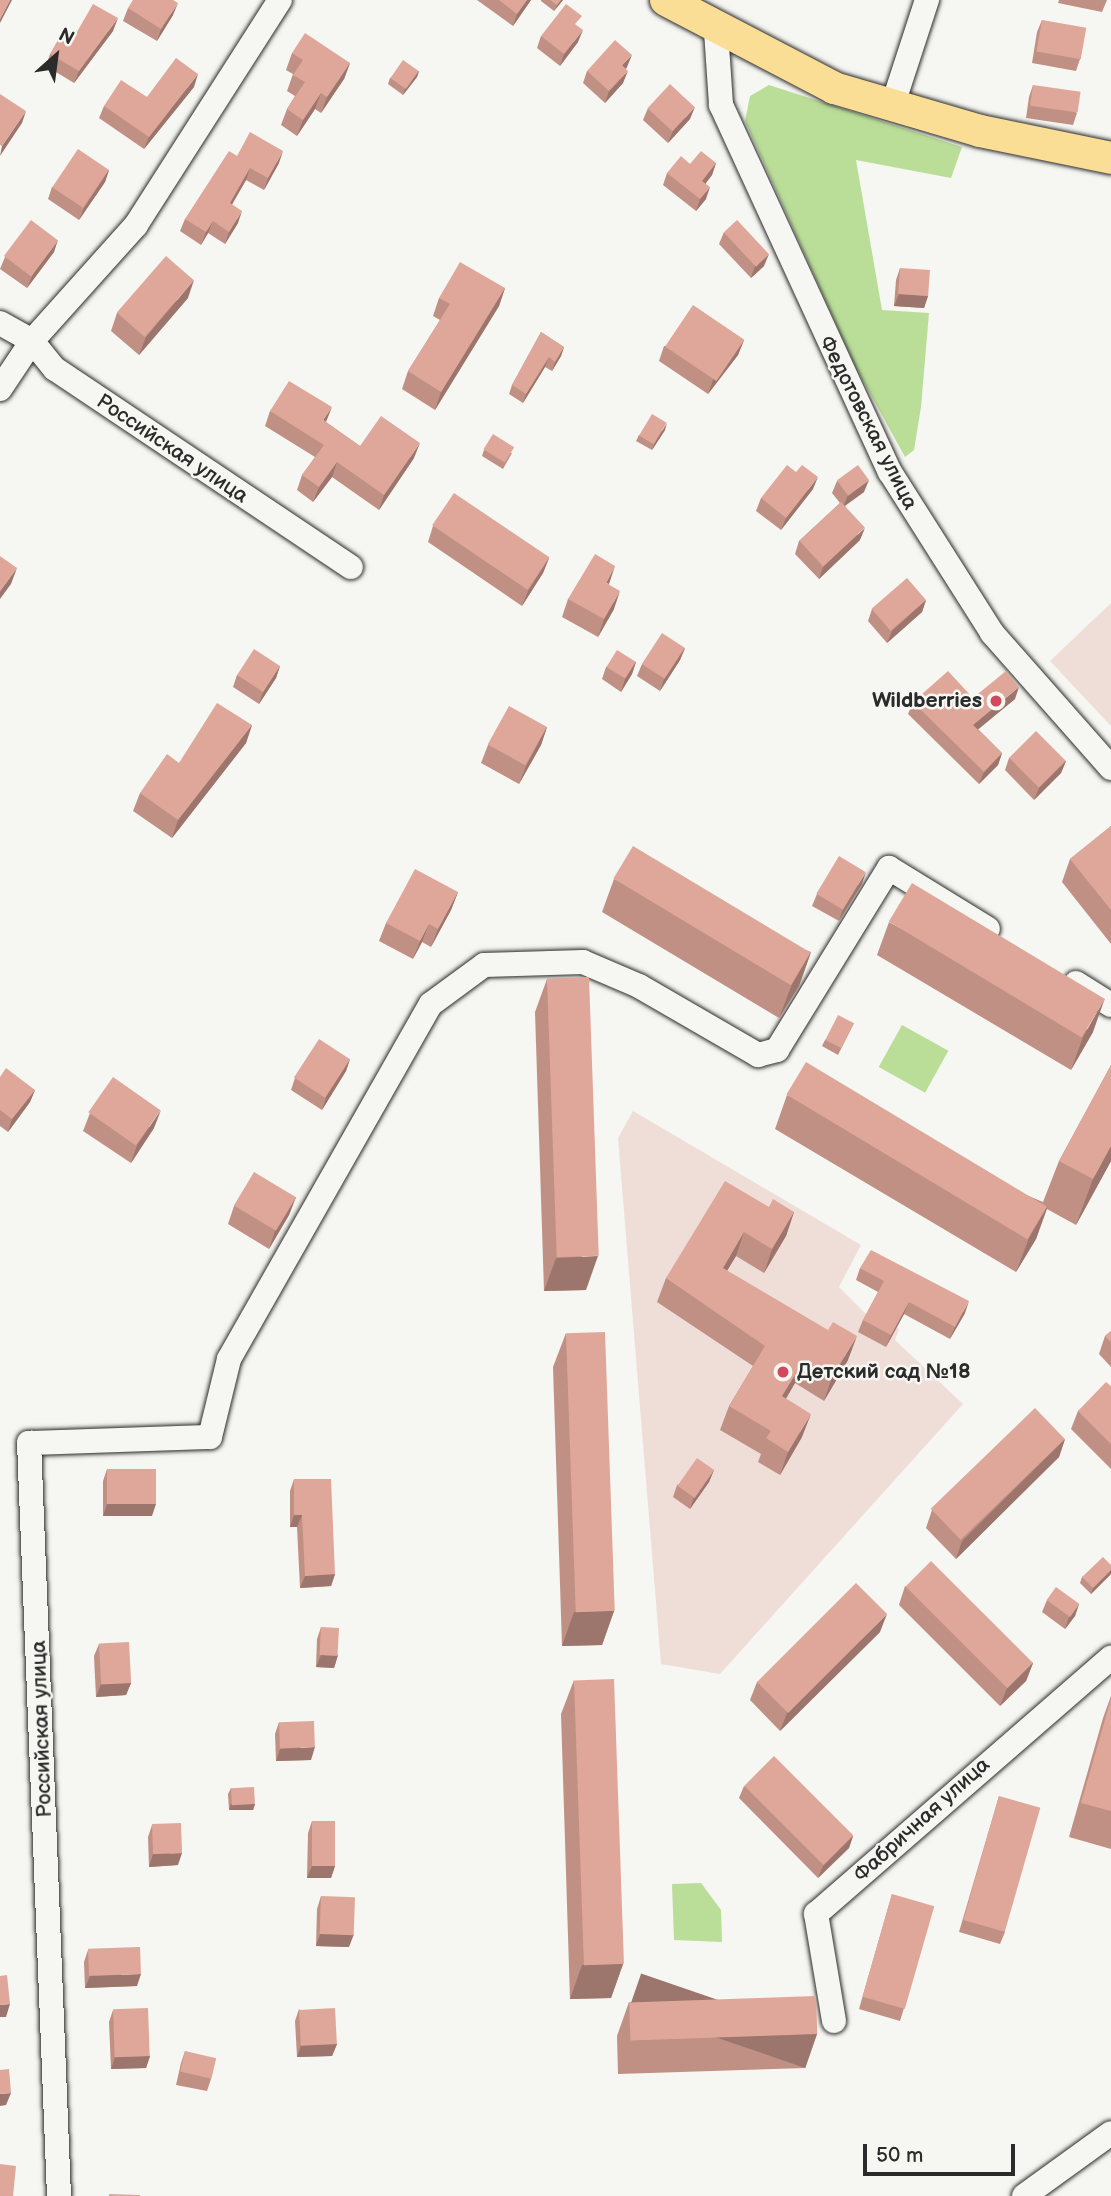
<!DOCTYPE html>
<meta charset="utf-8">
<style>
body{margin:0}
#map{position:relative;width:1111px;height:2196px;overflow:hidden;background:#f6f6f2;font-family:"Balsamiq Sans",sans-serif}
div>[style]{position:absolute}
.built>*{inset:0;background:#efded8}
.green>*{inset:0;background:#bade98;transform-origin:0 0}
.roads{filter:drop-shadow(0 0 2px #2b2b2b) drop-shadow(0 0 2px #2b2b2b)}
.minor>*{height:24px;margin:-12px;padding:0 12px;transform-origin:12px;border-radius:12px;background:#f6f6f2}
.major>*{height:32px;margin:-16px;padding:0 16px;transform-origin:16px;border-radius:16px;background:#fbde96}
.wall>*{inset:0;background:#c09084}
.shaded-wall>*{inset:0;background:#9c756c;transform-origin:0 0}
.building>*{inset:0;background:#dfa79a;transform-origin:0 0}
.dots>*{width:19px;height:19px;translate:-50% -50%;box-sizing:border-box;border:4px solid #f6f6f2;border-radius:50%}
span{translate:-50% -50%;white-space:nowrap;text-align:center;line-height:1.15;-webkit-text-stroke:5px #f6f6f2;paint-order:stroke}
.street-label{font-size:21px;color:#2b2b2b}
.poi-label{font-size:21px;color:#2b2b2b;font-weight:700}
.right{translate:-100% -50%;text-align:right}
.left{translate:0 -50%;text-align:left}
.north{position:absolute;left:21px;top:21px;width:70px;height:70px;-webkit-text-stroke:5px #f6f6f2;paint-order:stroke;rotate:28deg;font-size:19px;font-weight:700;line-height:28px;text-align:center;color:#2b2b2b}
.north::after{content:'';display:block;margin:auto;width:24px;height:32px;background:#2b2b2b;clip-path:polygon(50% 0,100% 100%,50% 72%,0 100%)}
.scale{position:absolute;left:863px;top:2144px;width:152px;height:32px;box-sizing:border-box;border:4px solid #2b2b2b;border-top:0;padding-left:9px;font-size:21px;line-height:24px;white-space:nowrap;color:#2b2b2b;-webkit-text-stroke:5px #f6f6f2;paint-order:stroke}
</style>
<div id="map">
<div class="built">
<div style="clip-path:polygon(1111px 603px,1111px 726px,1050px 661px)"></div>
<div style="clip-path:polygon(633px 1111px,861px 1245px,839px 1287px,865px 1313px,899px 1329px,895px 1340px,963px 1404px,720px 1674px,661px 1664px,618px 1138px)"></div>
</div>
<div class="green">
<div style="clip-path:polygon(769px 85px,962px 147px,951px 178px,856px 160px,882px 310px,929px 313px,921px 407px,914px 450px,905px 457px,855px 366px,745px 121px,750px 96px)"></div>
<div style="left:902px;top:1025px;width:53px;height:48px;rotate:29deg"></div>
<div style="clip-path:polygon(701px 1883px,721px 1910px,722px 1942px,674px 1940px,672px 1884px)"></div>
</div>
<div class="roads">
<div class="minor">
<div style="left:716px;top:31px;width:74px;rotate:86.1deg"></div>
<div style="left:721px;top:105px;width:404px;rotate:65.3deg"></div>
<div style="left:890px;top:472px;width:191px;rotate:57.6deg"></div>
<div style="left:992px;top:633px;width:180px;rotate:48.6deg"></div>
<div style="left:892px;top:107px;width:113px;rotate:-71.9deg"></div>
<div style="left:0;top:323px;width:37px;rotate:29deg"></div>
<div style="left:32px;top:341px;width:36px;rotate:51deg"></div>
<div style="left:55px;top:369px;width:356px;rotate:33.8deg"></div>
<div style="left:0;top:389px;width:58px;rotate:-56.3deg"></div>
<div style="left:32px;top:341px;width:156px;rotate:-48.1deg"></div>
<div style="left:136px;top:225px;width:267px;rotate:-57.4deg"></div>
<div style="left:1076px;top:983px;width:41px;rotate:32.2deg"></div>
<div style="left:834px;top:2021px;width:109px;rotate:-99.5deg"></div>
<div style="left:816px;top:1914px;width:391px;rotate:-41deg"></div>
<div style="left:59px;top:2196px;width:754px;rotate:-92.28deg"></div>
<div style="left:29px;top:1443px;width:181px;rotate:-1.9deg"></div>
<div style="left:210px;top:1437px;width:80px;rotate:-76.3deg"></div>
<div style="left:229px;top:1359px;width:408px;rotate:-60.4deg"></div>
<div style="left:431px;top:1004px;width:66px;rotate:-36.3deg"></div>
<div style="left:484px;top:965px;width:99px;rotate:-1.7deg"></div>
<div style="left:583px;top:962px;width:61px;rotate:23.2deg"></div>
<div style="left:639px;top:986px;width:138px;rotate:30.1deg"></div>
<div style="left:758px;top:1055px;width:20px;rotate:-15deg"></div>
<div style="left:777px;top:1050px;width:214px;rotate:-58.4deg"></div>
<div style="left:889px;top:868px;width:116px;rotate:31.6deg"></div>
<div style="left:1024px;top:2196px;width:107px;rotate:-35.9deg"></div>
</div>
<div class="major">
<div style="left:666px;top:0;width:190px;rotate:27.6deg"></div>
<div style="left:834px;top:88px;width:152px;rotate:16.4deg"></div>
<div style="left:980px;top:131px;width:134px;rotate:11.6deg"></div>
</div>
</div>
<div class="wall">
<div style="clip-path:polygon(477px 0,531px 0,513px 26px)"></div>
<div style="clip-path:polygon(541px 0,563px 0,554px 11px,541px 1px)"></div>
<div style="clip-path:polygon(1059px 0,1107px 0,1102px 12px,1058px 3px)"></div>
<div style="clip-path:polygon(128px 8px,173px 15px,157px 41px,123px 21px)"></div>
<div style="clip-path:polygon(1042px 20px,1080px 59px,1076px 71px,1032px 63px,1037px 32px)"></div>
<div style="clip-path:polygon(113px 31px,74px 83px,46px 66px,50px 54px,74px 37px)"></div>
<div style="clip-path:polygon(541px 36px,578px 42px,560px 66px,537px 48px)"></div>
<div style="clip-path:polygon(292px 53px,350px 63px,344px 79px,321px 113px,315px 109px,297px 136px,281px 125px,287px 109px,295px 96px,287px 91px,293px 74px,286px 70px)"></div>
<div style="clip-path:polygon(627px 67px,626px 69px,623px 83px,605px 103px,583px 83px,587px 71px)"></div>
<div style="clip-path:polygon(419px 71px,417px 77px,403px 95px,388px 84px,390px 78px)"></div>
<div style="clip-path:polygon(1033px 85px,1077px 113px,1073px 125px,1026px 118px,1029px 97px)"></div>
<div style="clip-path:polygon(194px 87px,144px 149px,99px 118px,104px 106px)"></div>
<div style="clip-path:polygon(648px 108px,690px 119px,668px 143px,643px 120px)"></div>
<div style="clip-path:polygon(237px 156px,279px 163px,264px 190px,246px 180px,232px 204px,238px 223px,225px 244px,208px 233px,201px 245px,180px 231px,185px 219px)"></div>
<div style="clip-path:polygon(716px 163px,712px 175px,706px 183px,706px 199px,696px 211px,663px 185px,667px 173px,690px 164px)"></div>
<div style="clip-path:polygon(109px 170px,105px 182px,79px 220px,48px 199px,52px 187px)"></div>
<div style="clip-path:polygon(724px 232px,764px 266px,751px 278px,719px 244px)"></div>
<div style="clip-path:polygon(54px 252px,27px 288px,0 269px,5px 257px)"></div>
<div style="clip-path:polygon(900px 268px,928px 296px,924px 308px,894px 306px,896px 280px)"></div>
<div style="clip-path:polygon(505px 288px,499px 306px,435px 410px,402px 389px,408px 371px,440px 320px,433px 316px,439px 298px)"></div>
<div style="clip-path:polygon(188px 298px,139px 355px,111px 331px,117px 313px)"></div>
<div style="clip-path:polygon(541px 332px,564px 347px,561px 356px,552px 371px,545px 367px,523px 403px,509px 394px,512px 385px)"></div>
<div style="clip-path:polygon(744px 340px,738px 355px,708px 394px,659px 361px,664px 346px)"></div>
<div style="clip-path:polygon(270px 411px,326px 422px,360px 446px,414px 458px,379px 510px,332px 477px,313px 502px,297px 490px,302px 475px,315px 457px,265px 426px)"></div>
<div style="clip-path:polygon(665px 430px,652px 450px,636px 441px,639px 435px)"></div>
<div style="clip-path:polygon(484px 450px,512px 453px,503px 469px,482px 456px)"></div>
<div style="clip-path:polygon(837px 481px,864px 492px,845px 506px,860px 540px,819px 579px,795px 554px,799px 541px,840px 503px,832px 493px)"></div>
<div style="clip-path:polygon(813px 489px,781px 530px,756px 511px,761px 498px)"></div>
<div style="clip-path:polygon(433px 526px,549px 558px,543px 573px,522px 606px,428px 542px)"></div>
<div style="clip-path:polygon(609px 584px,614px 609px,598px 637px,562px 617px,568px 599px)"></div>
<div style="clip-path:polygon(926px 600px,922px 612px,887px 643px,868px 621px,872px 609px)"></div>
<div style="clip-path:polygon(685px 648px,680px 660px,660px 691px,637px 676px,642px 664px)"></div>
<div style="clip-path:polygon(636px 662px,632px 674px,621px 692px,602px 679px,606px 667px)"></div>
<div style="clip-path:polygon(280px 666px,276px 678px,259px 704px,233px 687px,237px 675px)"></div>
<div style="clip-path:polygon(973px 698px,1015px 699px,978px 729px,1002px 753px,998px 765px,979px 784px,908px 714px,913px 702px)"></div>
<div style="clip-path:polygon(252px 725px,246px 743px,172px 838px,133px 811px,140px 793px,179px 763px)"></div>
<div style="clip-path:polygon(547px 727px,541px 745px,519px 784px,481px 763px,488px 745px)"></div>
<div style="clip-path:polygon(1009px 758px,1066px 761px,1061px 773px,1034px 800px,1005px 770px)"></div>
<div style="clip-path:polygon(1111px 826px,1111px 944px,1062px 882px,1070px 859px)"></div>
<div style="clip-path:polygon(614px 879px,811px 952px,799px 986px,779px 1018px,602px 912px)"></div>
<div style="clip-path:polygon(862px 884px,839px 921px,812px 906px,817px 894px)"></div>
<div style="clip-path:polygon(458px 892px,451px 910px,431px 947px,422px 942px,413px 959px,379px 941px,386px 923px)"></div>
<div style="clip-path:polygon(889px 922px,1093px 1032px,1071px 1070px,877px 955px)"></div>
<div style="clip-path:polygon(547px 979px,586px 1290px,544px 1291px,535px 1012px)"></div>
<div style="clip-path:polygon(854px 1023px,838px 1055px,822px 1046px,825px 1040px)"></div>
<div style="clip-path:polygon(350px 1059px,346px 1071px,322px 1110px,291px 1090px,295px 1078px)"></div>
<div style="clip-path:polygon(1111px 1065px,1111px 1161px,1076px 1225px,1047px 1209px,1036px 1239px,1016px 1272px,775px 1129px,787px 1095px,1043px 1202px,1059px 1161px)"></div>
<div style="clip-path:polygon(0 1077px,35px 1090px,30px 1102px,8px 1132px,0 1126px)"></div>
<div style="clip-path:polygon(90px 1113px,154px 1128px,131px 1163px,83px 1131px)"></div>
<div style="clip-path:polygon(296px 1197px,289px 1215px,269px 1249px,228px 1224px,234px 1206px)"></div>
<div style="clip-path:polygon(769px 1207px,794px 1212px,786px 1236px,764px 1273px,736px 1256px,727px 1271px,848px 1360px,824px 1401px,795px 1383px,786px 1399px,802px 1437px,780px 1475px,758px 1462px,761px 1454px,720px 1430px,729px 1406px,753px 1366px,657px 1302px,666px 1278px)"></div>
<div style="clip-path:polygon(860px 1268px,965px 1313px,950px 1339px,904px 1314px,886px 1347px,858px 1332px,863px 1320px,878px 1292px,856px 1280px)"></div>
<div style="clip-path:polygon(1111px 1331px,1111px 1367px,1099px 1354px,1105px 1336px)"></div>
<div style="clip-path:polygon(566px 1333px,614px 1611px,602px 1645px,562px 1646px,553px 1367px)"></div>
<div style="clip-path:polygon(1111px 1386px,1111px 1469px,1071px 1429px,1078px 1411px)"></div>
<div style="clip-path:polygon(1065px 1439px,1059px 1457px,956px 1559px,926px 1528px,932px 1510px)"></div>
<div style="clip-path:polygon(107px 1469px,152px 1516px,103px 1516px,103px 1481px)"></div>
<div style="clip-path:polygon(714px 1470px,709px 1482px,690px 1509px,673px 1497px,677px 1485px)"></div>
<div style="clip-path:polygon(294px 1479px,335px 1574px,331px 1586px,300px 1588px,297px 1527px,290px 1527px,290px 1491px)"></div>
<div style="clip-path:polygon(1111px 1565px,1111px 1574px,1091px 1594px,1080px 1583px,1082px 1577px)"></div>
<div style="clip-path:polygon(905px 1586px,1033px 1663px,1026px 1681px,1000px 1706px,899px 1605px)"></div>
<div style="clip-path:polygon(1047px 1600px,1079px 1604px,1075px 1616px,1065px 1629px,1042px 1612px)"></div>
<div style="clip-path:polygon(321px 1627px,338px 1655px,334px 1668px,316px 1667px,317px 1639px)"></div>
<div style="clip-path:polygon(880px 1632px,780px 1731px,750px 1700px,757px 1682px)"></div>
<div style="clip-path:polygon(99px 1644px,131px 1683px,126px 1695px,96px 1697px,94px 1656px)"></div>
<div style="clip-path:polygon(574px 1680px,623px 1964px,611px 1998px,570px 1999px,561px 1714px)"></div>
<div style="clip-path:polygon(1111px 1696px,1111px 1849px,1069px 1837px,1103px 1718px)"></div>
<div style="clip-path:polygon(279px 1722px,311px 1760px,276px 1761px,275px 1734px)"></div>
<div style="clip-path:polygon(744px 1786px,853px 1836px,849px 1848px,818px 1878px,739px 1798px)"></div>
<div style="clip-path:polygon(231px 1788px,255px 1804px,253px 1810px,229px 1810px,228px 1794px)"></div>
<div style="clip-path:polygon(999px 1796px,1005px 1932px,1000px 1944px,959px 1932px)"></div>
<div style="clip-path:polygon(312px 1821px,335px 1866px,331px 1878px,307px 1878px,308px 1833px)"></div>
<div style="clip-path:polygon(152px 1825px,178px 1865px,149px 1867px,148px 1837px)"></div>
<div style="clip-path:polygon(892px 1894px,904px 2008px,900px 2021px,859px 2009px)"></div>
<div style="clip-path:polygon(321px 1896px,349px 1947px,316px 1946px,317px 1909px)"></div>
<div style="clip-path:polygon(88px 1950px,137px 1986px,85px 1988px,84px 1962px)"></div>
<div style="clip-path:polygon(629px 2002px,817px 2034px,805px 2068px,618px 2074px,617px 2036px)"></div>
<div style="clip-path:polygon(299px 2009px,337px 2044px,332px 2056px,297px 2057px,295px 2021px)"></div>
<div style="clip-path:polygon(113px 2010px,150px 2056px,146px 2068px,111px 2069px,109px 2022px)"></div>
<div style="clip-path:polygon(185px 2051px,211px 2079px,207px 2091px,176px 2085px,181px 2063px)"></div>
</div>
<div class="shaded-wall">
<div style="clip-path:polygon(10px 0,12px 0,0 23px,0 19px)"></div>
<div style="clip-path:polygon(527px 0,531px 0,513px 26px,517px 14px)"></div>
<div style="clip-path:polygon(561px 0,563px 0,554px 11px,557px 5px)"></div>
<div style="clip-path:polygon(178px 3px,173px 15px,157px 41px,161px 29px)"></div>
<div style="clip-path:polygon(118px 18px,113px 31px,74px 83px,79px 71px)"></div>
<div style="clip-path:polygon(583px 30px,578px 42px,560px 66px,564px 54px)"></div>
<div style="clip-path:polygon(632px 55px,627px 67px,618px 77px,622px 65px)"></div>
<div style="clip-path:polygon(350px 63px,344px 79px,321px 113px,327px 97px)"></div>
<div style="clip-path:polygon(419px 71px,417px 77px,403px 95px,405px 89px)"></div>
<div style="clip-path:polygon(628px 71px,623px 83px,605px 103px,609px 91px)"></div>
<div style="clip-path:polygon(198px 74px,194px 87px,144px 149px,149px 137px)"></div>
<div style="clip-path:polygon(321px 93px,315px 109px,297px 136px,303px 120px)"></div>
<div style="clip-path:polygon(695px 107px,690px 119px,668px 143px,673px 131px)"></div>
<div style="clip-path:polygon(26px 111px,22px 123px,0 156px,2px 146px)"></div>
<div style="clip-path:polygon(283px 151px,279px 163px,264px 190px,268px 178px)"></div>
<div style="clip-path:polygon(716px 163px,712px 175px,698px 193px,702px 181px)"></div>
<div style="clip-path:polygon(250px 168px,246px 180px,226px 215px,230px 203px)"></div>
<div style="clip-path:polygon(109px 170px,105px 182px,79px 220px,84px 208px)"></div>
<div style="clip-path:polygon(710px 187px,706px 199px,696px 211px,700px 199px)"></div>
<div style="clip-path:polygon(242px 211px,238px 223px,225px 244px,229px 232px)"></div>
<div style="clip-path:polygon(213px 221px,208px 233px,201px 245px,206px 232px)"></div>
<div style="clip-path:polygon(58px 240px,54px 252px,27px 288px,32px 276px)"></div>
<div style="clip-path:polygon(769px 254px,764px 266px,751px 278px,755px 266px)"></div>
<div style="clip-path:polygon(194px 280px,188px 298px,139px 355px,146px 337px)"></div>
<div style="clip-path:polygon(505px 288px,499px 306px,435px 410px,441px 392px)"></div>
<div style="clip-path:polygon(899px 294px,928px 296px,924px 308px,894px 306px)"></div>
<div style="clip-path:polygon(744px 340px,738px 355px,708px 394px,713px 380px)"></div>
<div style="clip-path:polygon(564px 347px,561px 356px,552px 371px,555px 362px)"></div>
<div style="clip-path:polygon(549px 357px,545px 367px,523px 403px,526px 394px)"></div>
<div style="clip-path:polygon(332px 407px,326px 422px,323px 420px)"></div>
<div style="clip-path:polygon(667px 423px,665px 430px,652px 450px,654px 444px)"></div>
<div style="clip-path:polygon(420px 443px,414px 458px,379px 510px,384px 495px)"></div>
<div style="clip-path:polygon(337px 462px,332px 477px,313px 502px,319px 487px)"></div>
<div style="clip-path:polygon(818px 477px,813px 489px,781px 530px,786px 518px)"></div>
<div style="clip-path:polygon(869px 480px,864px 492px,843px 507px,848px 495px)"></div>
<div style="clip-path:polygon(865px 528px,860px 540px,819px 579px,823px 567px)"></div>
<div style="clip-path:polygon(549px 558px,543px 573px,522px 606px,528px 591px)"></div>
<div style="clip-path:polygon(615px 566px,609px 584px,606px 583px)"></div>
<div style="clip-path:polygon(17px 568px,11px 584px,0 599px,0 591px)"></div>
<div style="clip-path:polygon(620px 591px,614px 609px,598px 637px,604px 619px)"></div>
<div style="clip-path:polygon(926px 600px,922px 612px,887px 643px,892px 631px)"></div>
<div style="clip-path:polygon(685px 648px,680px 660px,660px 691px,664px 679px)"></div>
<div style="clip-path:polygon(636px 662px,632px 674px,621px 692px,625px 679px)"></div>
<div style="clip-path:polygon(280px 666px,276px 678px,259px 704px,263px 692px)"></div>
<div style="clip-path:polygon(1019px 687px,1015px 699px,969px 737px,973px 725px)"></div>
<div style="clip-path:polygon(252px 725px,246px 743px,172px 838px,178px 820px)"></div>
<div style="clip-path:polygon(547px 727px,541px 745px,519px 784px,526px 766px)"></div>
<div style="clip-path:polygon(1002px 753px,998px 765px,979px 784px,984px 772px)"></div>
<div style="clip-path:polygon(1066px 761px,1061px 773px,1034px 800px,1039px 788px)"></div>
<div style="clip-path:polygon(866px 872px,862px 884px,839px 921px,843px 909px)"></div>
<div style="clip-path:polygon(458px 892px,451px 910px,431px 947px,438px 929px)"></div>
<div style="clip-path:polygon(429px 924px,422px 942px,413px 959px,420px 941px)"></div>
<div style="clip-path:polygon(811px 952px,799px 986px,779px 1018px,792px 984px)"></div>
<div style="clip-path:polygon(1105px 998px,1093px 1032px,1071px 1070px,1083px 1037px)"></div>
<div style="clip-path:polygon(350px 1059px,346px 1071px,322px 1110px,326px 1097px)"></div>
<div style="clip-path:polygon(35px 1090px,30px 1102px,8px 1132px,12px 1119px)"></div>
<div style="clip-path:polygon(161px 1110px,154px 1128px,131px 1163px,137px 1145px)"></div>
<div style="clip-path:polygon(1111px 1146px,1111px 1161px,1076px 1225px,1093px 1179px)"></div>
<div style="clip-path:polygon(296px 1197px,289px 1215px,269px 1249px,275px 1231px)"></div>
<div style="clip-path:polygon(1048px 1205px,1036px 1239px,1016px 1272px,1029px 1238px)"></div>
<div style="clip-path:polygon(794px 1212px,786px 1236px,764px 1273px,772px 1249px)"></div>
<div style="clip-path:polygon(744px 1232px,736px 1256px,714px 1292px,723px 1268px)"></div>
<div style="clip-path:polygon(598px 1256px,586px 1290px,544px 1291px,556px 1258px)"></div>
<div style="clip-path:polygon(969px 1301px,965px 1313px,950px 1339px,955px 1327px)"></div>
<div style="clip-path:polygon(909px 1302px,904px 1314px,886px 1347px,891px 1335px)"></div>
<div style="clip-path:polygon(857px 1336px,848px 1360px,824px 1401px,832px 1377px)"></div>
<div style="clip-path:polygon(804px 1360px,795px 1383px,773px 1420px,782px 1396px)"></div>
<div style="clip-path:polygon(811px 1414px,802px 1437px,780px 1475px,788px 1452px)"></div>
<div style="clip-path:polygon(1065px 1439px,1059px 1457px,956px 1559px,962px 1541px)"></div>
<div style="clip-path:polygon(714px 1470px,709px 1482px,690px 1509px,694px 1497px)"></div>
<div style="clip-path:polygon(107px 1504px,156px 1504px,152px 1516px,103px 1516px)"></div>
<div style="clip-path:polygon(294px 1515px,302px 1515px,297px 1527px,290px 1527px)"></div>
<div style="clip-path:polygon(1111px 1570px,1111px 1574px,1091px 1594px,1093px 1588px)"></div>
<div style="clip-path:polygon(335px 1574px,331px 1586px,300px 1588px,305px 1576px)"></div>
<div style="clip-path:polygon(1079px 1604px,1075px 1616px,1065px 1629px,1069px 1617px)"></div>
<div style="clip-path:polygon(614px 1611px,602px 1645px,562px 1646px,574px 1612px)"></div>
<div style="clip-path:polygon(887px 1614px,880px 1632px,780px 1731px,787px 1713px)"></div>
<div style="clip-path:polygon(321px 1655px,338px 1655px,334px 1668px,316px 1667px)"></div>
<div style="clip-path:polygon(1033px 1663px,1026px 1681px,1000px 1706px,1007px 1688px)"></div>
<div style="clip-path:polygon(131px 1683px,126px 1695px,96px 1697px,101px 1684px)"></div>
<div style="clip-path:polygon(315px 1747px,311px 1760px,276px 1761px,280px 1749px)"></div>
<div style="clip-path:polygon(231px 1804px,255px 1804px,253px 1810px,229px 1810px)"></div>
<div style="clip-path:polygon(853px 1836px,849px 1848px,818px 1878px,823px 1866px)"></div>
<div style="clip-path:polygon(182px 1853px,178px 1865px,149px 1867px,153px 1854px)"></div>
<div style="clip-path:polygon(312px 1866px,335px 1866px,331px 1878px,307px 1878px)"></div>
<div style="clip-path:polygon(320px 1934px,354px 1934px,349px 1947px,316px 1946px)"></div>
<div style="clip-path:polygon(623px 1964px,611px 1998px,570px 1999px,582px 1965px)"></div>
<div style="clip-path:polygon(141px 1974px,137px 1986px,85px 1988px,90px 1976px)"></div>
<div style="clip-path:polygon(10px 2004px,6px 2017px,0 2017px,0 2005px)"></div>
<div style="left:817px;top:2034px;width:36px;height:186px;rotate:109deg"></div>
<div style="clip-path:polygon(337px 2044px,332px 2056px,297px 2057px,301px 2045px)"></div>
<div style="clip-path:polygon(150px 2056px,146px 2068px,111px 2069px,115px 2057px)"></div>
<div style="clip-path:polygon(11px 2093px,6px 2105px,0 2106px,0 2094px)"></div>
</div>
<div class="building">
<div style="clip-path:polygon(0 0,10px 0,0 19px)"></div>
<div style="clip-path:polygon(133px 0,173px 0,178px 3px,161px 29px,128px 8px)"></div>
<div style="clip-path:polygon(499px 0,527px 0,517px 14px)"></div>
<div style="clip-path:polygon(550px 0,561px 0,557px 5px)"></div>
<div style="clip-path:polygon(93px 4px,118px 18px,79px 71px,50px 54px,63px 31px,74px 37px)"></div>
<div style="clip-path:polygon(566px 4px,582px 16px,575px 24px,583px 30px,564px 54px,541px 36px)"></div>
<div style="left:1042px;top:20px;width:45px;height:32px;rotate:10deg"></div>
<div style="clip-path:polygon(305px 33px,350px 63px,327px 97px,321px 93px,303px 120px,287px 109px,305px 82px,293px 75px,303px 60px,292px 53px)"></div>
<div style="clip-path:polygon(615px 40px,632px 55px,622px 65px,628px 71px,609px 91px,587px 71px)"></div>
<div style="clip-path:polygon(176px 58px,198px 74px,149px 137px,104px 106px,121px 80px,147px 97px)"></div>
<div style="left:403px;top:60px;width:19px;height:22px;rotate:35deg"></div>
<div style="left:670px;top:84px;width:34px;height:33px;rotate:43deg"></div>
<div style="left:1033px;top:85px;width:48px;height:21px;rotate:8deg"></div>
<div style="clip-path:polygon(0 94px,26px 111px,2px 146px,0 145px)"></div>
<div style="clip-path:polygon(250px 132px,283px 151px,268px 178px,250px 168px,230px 203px,242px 211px,229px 232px,213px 221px,206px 232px,185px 219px,229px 151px,237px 156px)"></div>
<div style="left:78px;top:149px;width:37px;height:46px;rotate:34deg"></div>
<div style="clip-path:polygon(701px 151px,716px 163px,702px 181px,710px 187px,700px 199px,667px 173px,681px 156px,690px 164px)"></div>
<div style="left:31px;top:220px;width:34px;height:45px;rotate:37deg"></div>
<div style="left:737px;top:220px;width:47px;height:18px;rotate:47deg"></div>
<div style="left:166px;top:256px;width:37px;height:75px;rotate:41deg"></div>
<div style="clip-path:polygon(460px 262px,505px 288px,441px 392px,408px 371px,450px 304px,439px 298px)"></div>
<div style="left:900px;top:268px;width:30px;height:26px;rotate:4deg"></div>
<div style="left:693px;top:305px;width:62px;height:50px;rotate:34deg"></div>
<div style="clip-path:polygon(541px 332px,564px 347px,555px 362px,549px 357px,526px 394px,512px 385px)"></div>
<div style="clip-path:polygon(289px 381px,332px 407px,323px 420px,360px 446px,381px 416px,420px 443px,384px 495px,337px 462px,319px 487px,302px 475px,324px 445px,270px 411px)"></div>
<div style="left:652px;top:414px;width:17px;height:25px;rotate:31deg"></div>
<div style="left:493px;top:434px;width:25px;height:18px;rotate:32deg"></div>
<div style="clip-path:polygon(787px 465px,796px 472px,802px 465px,818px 477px,786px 518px,761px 498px)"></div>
<div style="left:858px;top:465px;width:19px;height:26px;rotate:54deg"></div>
<div style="left:454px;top:493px;width:115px;height:39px;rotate:34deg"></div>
<div style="left:841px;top:502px;width:35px;height:57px;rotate:47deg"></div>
<div style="clip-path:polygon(595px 554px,615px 566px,606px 583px,620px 591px,604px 619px,568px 599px)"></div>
<div style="clip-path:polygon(0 556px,17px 568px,0 591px)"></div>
<div style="left:907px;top:578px;width:29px;height:47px;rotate:49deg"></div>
<div style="left:662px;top:633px;width:27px;height:37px;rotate:33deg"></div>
<div style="left:254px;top:649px;width:31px;height:31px;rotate:33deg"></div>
<div style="left:617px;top:650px;width:22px;height:20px;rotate:32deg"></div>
<div style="clip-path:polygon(948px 671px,973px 698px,1006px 671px,1019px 687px,973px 725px,1002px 753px,984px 772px,913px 702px)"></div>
<div style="clip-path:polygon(217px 703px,252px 725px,178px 820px,140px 793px,167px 754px,179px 763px)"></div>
<div style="left:509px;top:706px;width:43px;height:44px;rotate:29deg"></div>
<div style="left:1036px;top:731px;width:42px;height:38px;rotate:45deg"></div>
<div style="clip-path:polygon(1111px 826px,1111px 910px,1070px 859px)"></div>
<div style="left:633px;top:846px;width:207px;height:38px;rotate:31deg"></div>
<div style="left:839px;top:856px;width:31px;height:44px;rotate:31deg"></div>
<div style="clip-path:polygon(415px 869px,458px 892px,438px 929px,429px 924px,420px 941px,386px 923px)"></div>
<div style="left:912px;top:883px;width:225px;height:45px;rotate:31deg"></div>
<div style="left:589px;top:977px;width:279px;height:42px;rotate:88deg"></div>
<div style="left:838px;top:1015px;width:18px;height:28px;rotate:27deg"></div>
<div style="left:319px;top:1039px;width:37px;height:46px;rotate:33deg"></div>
<div style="left:806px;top:1062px;width:281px;height:38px;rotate:31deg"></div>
<div style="clip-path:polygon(1111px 1065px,1111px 1146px,1093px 1179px,1059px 1161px)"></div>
<div style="clip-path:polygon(6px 1068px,35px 1090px,12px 1119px,0 1110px,0 1077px)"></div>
<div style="left:113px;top:1077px;width:58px;height:43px;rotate:35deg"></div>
<div style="left:254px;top:1172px;width:49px;height:39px;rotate:31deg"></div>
<div style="clip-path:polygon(725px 1181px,769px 1207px,773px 1199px,794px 1212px,772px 1249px,744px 1232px,723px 1268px,828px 1330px,833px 1322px,857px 1336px,832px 1377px,804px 1360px,782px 1396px,811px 1414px,788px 1452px,766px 1438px,771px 1431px,729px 1406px,765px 1346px,666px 1278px)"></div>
<div style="clip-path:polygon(871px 1250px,969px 1301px,955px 1327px,909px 1302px,891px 1335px,863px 1320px,884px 1281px,860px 1268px)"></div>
<div style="clip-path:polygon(1111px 1331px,1111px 1342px,1105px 1336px)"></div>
<div style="left:605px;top:1332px;width:279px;height:39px;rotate:88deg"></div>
<div style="clip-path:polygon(1106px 1382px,1111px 1386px,1111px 1444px,1078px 1411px)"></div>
<div style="left:1035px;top:1408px;width:43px;height:145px;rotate:46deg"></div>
<div style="left:697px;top:1458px;width:21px;height:34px;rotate:35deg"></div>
<div style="left:107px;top:1469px;width:49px;height:35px"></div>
<div style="clip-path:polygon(294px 1479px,331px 1479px,335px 1574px,305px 1576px,302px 1515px,294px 1515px)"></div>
<div style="clip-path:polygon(1103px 1557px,1111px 1565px,1111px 1570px,1093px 1588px,1082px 1577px)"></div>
<div style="left:931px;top:1561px;width:144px;height:36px;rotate:45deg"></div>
<div style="left:856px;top:1583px;width:44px;height:140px;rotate:45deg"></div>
<div style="left:1056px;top:1587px;width:29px;height:16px;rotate:36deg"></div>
<div style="left:321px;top:1627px;width:18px;height:28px;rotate:3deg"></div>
<div style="left:129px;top:1642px;width:41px;height:30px;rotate:87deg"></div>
<div style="left:614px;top:1679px;width:285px;height:40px;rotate:88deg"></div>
<div style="clip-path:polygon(1111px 1699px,1111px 1811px,1081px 1803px)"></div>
<div style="left:314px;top:1721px;width:26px;height:35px;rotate:88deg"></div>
<div style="left:774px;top:1756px;width:112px;height:42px;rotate:45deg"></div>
<div style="left:254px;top:1787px;width:17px;height:23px;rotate:87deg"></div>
<div style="left:999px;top:1796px;width:43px;height:129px;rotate:16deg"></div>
<div style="left:312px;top:1821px;width:23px;height:45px"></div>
<div style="left:181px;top:1823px;width:30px;height:29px;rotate:88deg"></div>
<div style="left:892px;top:1894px;width:44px;height:107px;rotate:16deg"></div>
<div style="left:321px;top:1896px;width:34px;height:38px;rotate:2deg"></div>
<div style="left:140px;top:1947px;width:27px;height:52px;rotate:88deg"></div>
<div style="clip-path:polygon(7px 1975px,10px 2004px,0 2005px,0 1976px)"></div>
<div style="left:816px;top:1996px;width:38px;height:187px;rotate:88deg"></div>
<div style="left:148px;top:2008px;width:48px;height:35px;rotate:88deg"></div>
<div style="left:335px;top:2008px;width:36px;height:36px;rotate:87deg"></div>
<div style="left:185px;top:2051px;width:32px;height:21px;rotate:13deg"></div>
<div style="clip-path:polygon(9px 2069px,11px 2093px,0 2094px,0 2070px)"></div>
<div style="clip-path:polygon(0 2164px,16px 2166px,13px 2196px,0 2196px)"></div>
<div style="clip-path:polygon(109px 2194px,140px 2195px,140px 2196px,109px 2196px)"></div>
</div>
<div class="dots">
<div style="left:996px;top:701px;background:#d1495b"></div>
<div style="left:783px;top:1372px;background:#d1495b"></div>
</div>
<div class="street-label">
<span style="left:868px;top:423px;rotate:63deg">Федотовская улица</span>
<span style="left:172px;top:449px;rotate:34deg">Российская улица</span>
<span style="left:42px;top:1729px;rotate:-92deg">Российская улица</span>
<span style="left:922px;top:1820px;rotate:-42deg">Фабричная улица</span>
</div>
<div class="poi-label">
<span class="right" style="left:982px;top:701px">Wildberries</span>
<span class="left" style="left:797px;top:1372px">Детский сад №18</span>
</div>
<div class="north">N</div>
<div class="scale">50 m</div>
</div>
